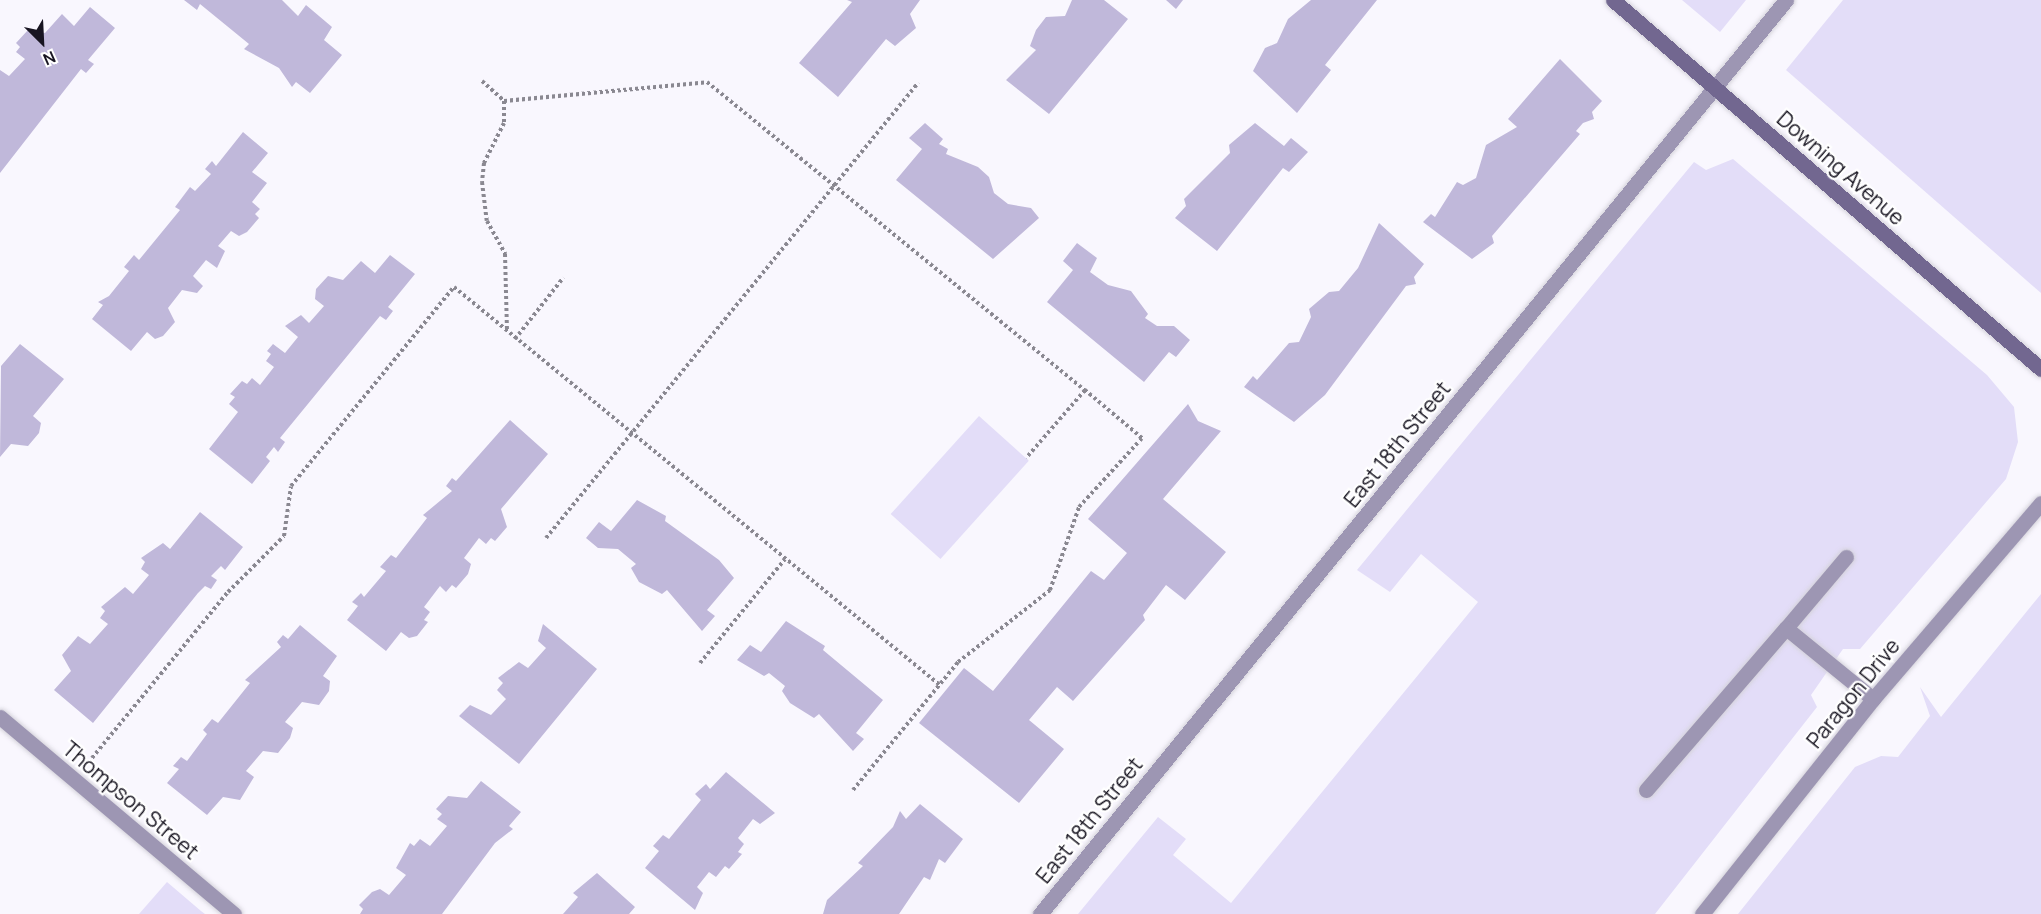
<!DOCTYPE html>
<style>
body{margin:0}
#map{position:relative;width:2041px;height:914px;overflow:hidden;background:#f9f7fe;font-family:Manrope,sans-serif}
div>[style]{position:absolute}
.green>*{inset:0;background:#e3ddf8;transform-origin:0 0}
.building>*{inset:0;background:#c0b8da}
.path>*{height:4px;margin-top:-2px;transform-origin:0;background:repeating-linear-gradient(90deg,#8a8891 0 3px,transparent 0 6px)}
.roads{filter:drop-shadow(0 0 2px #d5d3db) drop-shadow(0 0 2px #d5d3db)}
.lane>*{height:15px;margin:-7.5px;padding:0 7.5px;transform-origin:7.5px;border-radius:7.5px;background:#9d96b3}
.street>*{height:15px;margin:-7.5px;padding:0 7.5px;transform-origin:7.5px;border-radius:7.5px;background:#9d96b3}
.secondary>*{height:15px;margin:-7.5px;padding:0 7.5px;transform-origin:7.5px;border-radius:7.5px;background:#726790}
span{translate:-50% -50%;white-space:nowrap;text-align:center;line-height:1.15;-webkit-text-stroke:4.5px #fff;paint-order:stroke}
.street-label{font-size:21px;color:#181521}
.north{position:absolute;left:12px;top:12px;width:60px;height:60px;-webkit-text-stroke:4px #fff;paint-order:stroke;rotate:156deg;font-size:16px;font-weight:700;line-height:24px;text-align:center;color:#181521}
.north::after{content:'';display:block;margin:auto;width:21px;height:27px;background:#181521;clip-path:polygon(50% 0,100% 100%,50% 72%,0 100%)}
</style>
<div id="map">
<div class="green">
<div style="clip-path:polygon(1682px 0,1746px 0,1720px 32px)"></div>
<div style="clip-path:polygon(1843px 0,2041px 0,2041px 293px,1786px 70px)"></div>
<div style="clip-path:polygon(1733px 159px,1987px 375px,2014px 407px,2018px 442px,2006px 479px,1860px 649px,1843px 649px,1811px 695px,1817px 707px,1655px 914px,1078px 914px,1158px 817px,1186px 839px,1173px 855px,1231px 903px,1478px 602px,1421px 554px,1390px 592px,1357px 570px,1694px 162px,1706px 170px)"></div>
<div style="left:979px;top:416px;width:67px;height:132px;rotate:42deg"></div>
<div style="clip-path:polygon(2041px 594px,2041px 914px,1738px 914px,1855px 767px,1881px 756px,1898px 757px,1930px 716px,1920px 687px,1941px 717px)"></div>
<div style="clip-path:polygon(167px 882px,201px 911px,205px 914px,139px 914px)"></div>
</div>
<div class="building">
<div style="clip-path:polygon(184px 0,282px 0,298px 16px,306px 5px,332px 27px,324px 40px,342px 55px,310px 93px,296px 82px,292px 87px,279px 68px,244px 49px,249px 44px,200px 4px,197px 10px)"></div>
<div style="clip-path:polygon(847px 0,920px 0,910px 14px,916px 28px,895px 46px,886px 39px,838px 97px,799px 63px,852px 2px)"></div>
<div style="clip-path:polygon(1072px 0,1104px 0,1128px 19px,1049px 114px,1006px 80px,1036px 50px,1030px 46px,1036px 30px,1046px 17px,1065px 16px)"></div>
<div style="clip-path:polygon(1166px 0,1183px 0,1176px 9px)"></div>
<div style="clip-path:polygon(1311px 0,1377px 0,1325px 65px,1331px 70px,1297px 113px,1253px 71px,1265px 48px,1277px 43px,1288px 19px)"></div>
<div style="clip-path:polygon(90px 7px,115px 28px,88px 60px,94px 64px,86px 73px,81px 69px,0 173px,0 70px,9px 76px,25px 59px,16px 52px,20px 47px,16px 43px,28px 30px,45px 33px,62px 14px,74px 26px)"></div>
<div style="clip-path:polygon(1560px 59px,1602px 101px,1592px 112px,1594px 119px,1583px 123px,1576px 131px,1580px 134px,1492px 236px,1494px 243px,1472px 259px,1423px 222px,1431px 214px,1435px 217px,1457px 182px,1463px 185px,1476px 178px,1486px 145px,1517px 127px,1508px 119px)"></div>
<div style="clip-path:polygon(925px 123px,943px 139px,939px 144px,948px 149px,946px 154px,978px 167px,989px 177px,994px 193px,1008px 204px,1031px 208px,1039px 218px,993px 259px,896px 180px,922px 149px,909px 138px)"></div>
<div style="clip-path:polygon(1255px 123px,1284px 146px,1291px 138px,1308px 152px,1289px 172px,1283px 168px,1217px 251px,1175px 218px,1186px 206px,1184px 199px,1230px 153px,1229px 145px)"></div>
<div style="clip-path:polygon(243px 132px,268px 153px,252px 172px,267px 183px,252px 202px,260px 209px,255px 214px,259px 218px,247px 232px,239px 236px,231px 231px,218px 246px,225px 251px,217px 268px,206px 260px,193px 276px,203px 286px,197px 293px,182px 290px,168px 308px,175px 322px,163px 336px,155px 339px,147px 332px,131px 351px,92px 319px,103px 305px,98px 302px,109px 296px,129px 271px,124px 267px,134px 255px,139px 260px,180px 210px,175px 207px,190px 187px,195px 191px,211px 174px,205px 169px,212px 161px,216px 166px)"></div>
<div style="clip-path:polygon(1379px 223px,1424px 264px,1414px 277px,1416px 284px,1406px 286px,1325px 395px,1294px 422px,1244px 387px,1253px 376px,1257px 380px,1289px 343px,1299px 342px,1311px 317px,1309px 309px,1329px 292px,1339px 291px,1358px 268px)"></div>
<div style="clip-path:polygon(1077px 243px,1097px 258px,1090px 272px,1108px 285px,1131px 291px,1148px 314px,1145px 318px,1157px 326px,1174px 326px,1190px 340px,1176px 357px,1169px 352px,1144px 382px,1047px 302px,1073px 270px,1063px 261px)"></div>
<div style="clip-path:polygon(390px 255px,415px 274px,388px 307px,393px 311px,386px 320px,380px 316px,280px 438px,285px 442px,278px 452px,274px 447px,266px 457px,270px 461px,252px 484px,209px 449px,238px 412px,229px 404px,235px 397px,230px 394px,242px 381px,247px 384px,252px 378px,260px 385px,274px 367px,266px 361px,271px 354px,267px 351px,273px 344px,285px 353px,298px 337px,285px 326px,301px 315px,309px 323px,324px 306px,315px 299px,316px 289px,328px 276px,343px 280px,361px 261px,375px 273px)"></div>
<div style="clip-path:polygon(20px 344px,64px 379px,33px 416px,41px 423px,39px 433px,28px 446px,11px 444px,0 457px,1px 366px)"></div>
<div style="clip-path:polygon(1188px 404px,1198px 421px,1221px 431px,1163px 499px,1226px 552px,1185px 600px,1166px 585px,1143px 615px,1145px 620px,1073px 701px,1057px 687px,1029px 720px,1064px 749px,1019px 803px,919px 723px,964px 668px,993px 691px,1091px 571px,1104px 580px,1127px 553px,1088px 519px)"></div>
<div style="clip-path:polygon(510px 420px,548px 454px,501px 509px,507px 527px,495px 541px,491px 538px,486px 544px,479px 538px,464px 558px,471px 564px,468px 574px,456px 588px,452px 585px,446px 592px,440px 586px,424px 607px,430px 612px,424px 620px,428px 622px,417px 636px,409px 638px,401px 632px,386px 651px,347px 620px,358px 606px,352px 602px,361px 593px,364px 597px,386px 571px,380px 567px,391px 555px,396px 558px,427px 518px,423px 515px,452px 491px,446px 486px,452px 478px,456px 481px)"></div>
<div style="clip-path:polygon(637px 500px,666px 516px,665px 521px,719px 560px,734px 578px,707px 610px,715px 616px,702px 631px,667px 590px,662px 594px,639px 582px,631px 568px,636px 564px,618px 549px,598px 548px,586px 538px,599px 522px,611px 531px)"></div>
<div style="clip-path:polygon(200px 512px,243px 547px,225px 570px,221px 566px,211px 576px,217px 580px,211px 589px,205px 586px,198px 593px,93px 723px,54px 690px,71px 671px,62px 655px,78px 636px,90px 644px,108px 624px,100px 618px,105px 611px,101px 607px,125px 587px,133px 594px,149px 575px,141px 569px,145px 562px,141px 558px,163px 543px,170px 549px)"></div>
<div style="clip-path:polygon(786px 621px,825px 646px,823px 650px,883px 700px,856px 733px,864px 739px,853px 751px,819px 714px,814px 718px,790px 703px,782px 691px,785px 686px,769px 673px,764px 676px,737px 660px,750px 645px,761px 652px)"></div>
<div style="clip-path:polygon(543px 624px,597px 669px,519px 764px,459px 716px,470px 705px,491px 715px,506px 699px,497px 690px,503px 683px,498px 678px,519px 662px,528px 668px,546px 648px,538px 641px)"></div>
<div style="clip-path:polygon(300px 625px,337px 656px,323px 676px,330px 681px,329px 691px,319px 705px,302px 702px,285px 722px,293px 728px,290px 738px,278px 753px,263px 751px,246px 771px,254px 777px,240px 800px,223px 797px,207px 815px,167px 783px,179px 769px,173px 766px,181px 757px,187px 761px,207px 734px,203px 730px,212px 719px,218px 723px,250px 683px,245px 680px,281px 647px,277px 642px,283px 635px,288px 639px)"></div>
<div style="clip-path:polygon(726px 772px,775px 813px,760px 824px,753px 819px,738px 838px,744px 844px,738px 852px,742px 854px,729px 869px,725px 866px,716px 877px,709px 872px,697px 887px,703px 893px,695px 910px,645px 868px,659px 851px,653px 846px,663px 835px,669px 839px,701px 800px,695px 794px,706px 784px,710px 789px)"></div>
<div style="clip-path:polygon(481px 781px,521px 812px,509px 826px,513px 829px,495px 843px,442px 914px,360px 914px,363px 909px,359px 905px,372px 892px,380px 889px,389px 895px,406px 875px,396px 868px,410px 843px,414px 846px,420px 839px,430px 846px,447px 826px,437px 819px,442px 814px,436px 809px,448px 796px,467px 798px)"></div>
<div style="clip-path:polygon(920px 804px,963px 839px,945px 863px,939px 859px,930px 880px,924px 877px,899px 914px,823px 914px,827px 900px,863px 866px,858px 863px,893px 827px,900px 811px,906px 819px)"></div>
<div style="clip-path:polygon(597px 873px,635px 907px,629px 914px,563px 914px,578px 897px,573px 893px)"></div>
</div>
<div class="path">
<div style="left:482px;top:81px;width:30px;rotate:42deg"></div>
<div style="left:504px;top:101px;width:22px;rotate:90deg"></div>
<div style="left:504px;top:123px;width:45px;rotate:116.6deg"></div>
<div style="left:484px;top:163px;width:19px;rotate:96deg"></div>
<div style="left:482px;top:182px;width:39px;rotate:83deg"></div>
<div style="left:487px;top:221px;width:38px;rotate:61deg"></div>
<div style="left:505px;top:254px;width:77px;rotate:88.5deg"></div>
<div style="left:504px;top:101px;width:204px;rotate:-5.3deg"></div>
<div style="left:707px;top:82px;width:488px;rotate:39.2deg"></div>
<div style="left:1085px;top:390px;width:90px;rotate:130.9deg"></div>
<div style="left:515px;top:339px;width:78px;rotate:-51.8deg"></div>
<div style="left:546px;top:538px;width:588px;rotate:-50.73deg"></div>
<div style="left:700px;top:663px;width:134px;rotate:-50.7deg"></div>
<div style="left:92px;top:758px;width:215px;rotate:-50.7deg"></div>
<div style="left:228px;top:592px;width:79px;rotate:-45deg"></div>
<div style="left:284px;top:536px;width:50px;rotate:-82deg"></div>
<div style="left:291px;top:486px;width:257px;rotate:-50.7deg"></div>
<div style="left:454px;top:287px;width:628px;rotate:39.32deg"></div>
<div style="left:853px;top:790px;width:166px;rotate:-50.6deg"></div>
<div style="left:958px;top:662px;width:117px;rotate:-38deg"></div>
<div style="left:1050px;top:590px;width:88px;rotate:-70.7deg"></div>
<div style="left:1079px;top:507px;width:93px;rotate:-47.6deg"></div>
<div style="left:1142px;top:438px;width:75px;rotate:-139.9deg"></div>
</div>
<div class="roads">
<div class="lane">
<div style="left:1786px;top:628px;width:93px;rotate:-49.8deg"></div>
<div style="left:1646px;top:790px;width:214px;rotate:-49.2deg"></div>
<div style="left:1786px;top:628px;width:112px;rotate:39.2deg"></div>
</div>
<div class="street">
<div style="left:0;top:717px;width:306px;rotate:40.1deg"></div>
<div style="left:1040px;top:914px;width:1180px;rotate:-50.78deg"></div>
<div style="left:1702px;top:914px;width:275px;rotate:-51.5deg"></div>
<div style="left:1873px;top:699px;width:258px;rotate:-49.4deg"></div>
</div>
<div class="secondary">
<div style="left:1613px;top:0;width:565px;rotate:40.77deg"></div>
</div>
</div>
<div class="street-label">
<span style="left:1841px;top:168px;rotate:41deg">Downing Avenue</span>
<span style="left:1397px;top:444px;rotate:-51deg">East 18th Street</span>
<span style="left:1853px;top:693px;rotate:-51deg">Paragon Drive</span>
<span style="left:131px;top:800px;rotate:40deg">Thompson Street</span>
<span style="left:1089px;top:820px;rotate:-51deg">East 18th Street</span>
</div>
<div class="north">N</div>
</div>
